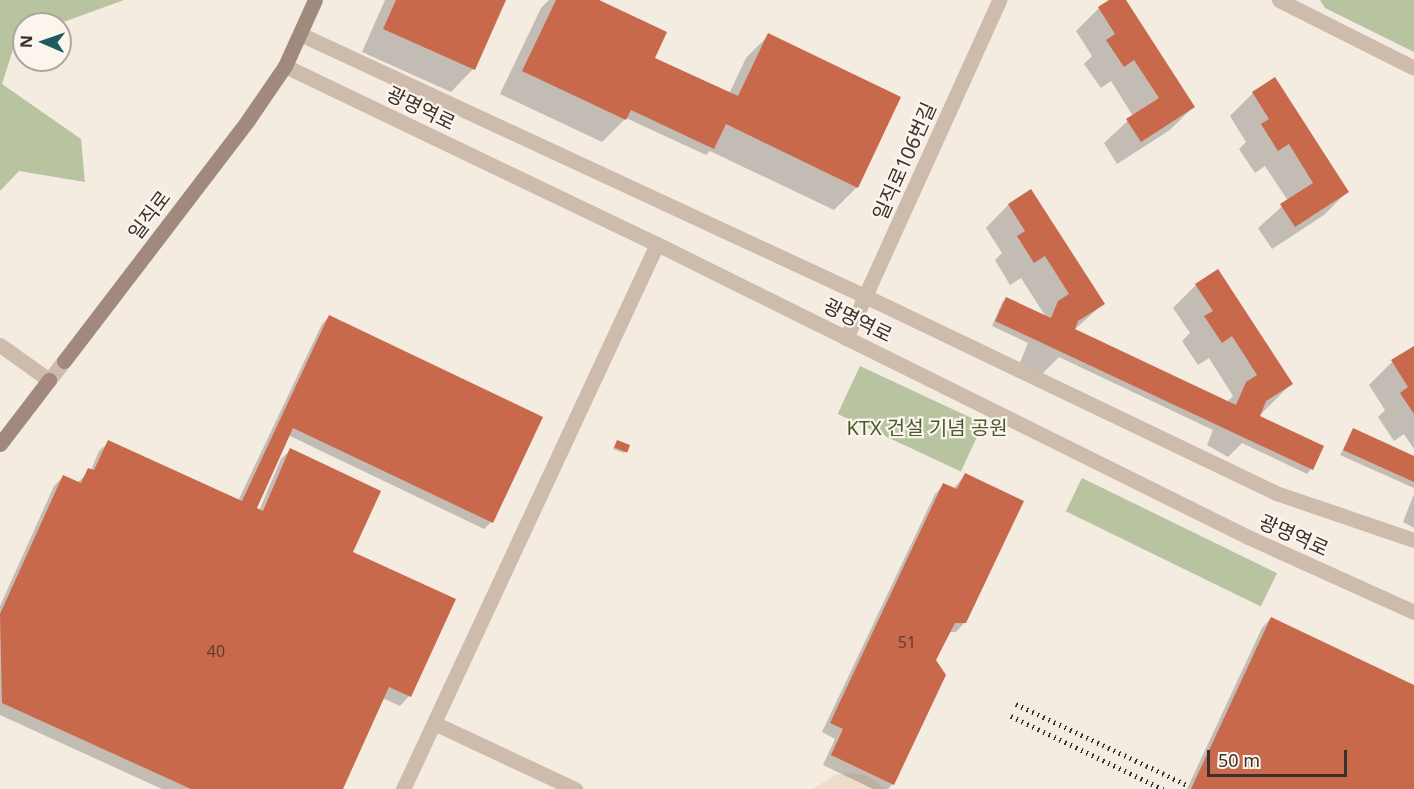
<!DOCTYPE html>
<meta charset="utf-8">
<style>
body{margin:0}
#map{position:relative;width:1414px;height:789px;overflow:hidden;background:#f4ebe1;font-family:"Noto Sans","Noto Sans KR",sans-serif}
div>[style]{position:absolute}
.green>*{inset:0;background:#b8c4a0;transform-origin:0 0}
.plaza>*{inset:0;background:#ecdcc8}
.shadow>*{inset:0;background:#0003}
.building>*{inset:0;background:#c8694b;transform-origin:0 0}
.minor>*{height:15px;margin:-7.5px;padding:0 7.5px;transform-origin:7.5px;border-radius:7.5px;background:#cdbbac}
.tertiary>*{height:15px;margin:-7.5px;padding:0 7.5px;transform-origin:7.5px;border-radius:7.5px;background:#cdbbac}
.secondary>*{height:15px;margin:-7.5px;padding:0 7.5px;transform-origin:7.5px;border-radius:7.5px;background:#a18a7d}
.rail>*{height:4.5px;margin-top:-2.25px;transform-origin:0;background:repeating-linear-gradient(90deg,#3b302b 0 1.5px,transparent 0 6px)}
span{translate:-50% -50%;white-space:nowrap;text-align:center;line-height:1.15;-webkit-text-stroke:4.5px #fbf5ee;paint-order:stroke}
.number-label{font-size:16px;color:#5e3e33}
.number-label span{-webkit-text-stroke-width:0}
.street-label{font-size:20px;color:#3b302b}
.park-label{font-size:20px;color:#4a5a2e}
.north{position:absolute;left:12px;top:12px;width:60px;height:60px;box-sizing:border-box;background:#fbf5ee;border:2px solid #aea6a0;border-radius:50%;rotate:272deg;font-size:16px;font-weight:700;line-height:24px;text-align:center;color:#3b302b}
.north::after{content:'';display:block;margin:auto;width:21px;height:27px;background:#1f5a5e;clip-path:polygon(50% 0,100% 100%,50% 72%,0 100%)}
.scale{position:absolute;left:1207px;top:750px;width:140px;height:27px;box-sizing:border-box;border:3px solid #3b302b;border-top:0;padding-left:8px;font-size:18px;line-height:21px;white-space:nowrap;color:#3b302b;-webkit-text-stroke:4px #fbf5ee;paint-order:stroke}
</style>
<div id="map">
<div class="green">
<div style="clip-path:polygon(0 0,124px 0,58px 24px,24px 24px,24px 36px,16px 40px,2px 84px,81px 139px,85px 182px,19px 171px,0 191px)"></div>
<div style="clip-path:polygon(1320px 0,1414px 0,1414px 52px,1325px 8px)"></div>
<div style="left:860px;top:366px;width:136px;height:53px;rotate:25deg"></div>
<div style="left:1082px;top:478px;width:217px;height:37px;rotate:26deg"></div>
</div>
<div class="plaza">
<div style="clip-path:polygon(852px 773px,868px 776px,886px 789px,813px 789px,835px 775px)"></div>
</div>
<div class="shadow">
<div style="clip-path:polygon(385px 0,504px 0,473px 69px,451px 92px,362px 52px)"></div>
<div style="clip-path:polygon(549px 0,595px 0,650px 65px,729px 94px,746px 58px,769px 35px,857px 187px,834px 210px,710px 151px,706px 155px,626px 118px,602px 142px,500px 94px,541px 8px)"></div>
<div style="clip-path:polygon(1112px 0,1124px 0,1193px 107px,1170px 130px,1117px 164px,1104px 143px,1133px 116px,1111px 81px,1101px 88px,1084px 64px,1092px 56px,1076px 31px,1099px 8px)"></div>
<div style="clip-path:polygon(1253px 93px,1347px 192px,1324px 215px,1272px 249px,1258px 228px,1288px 201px,1265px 166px,1255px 173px,1239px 149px,1246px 142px,1230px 116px)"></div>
<div style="clip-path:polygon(1030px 191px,1103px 304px,1074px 330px,1227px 402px,1233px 396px,1209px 358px,1198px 365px,1182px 341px,1190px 333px,1173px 308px,1196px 285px,1291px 384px,1258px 417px,1311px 469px,1307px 474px,1242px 443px,1228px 457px,1207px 445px,1213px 430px,1059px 357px,1040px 376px,1019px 365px,1028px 343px,992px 326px,1002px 303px,1006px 298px,1046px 317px,1021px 278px,1010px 285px,995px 260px,1002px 253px,986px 228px,1008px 205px)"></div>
<div style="clip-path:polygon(329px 317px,491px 522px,484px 529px,288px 435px,255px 509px,259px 511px,281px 459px,290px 450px,351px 553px,454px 600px,409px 696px,400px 706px,382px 698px,341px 789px,162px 789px,0 715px,0 606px,54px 486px,63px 477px,77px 483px,91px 470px,99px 451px,109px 442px,238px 501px,322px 324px)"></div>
<div style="clip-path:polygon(1414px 347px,1414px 449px,1404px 434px,1394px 441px,1378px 417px,1385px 410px,1369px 385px,1392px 362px)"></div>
<div style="clip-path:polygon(1354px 430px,1414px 457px,1414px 488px,1340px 455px)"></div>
<div style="clip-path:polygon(616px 443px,628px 446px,626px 451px,624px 453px,613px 449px)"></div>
<div style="clip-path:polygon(965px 475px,965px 622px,956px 632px,949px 632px,935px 660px,944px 675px,892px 785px,888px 789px,873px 789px,823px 765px,835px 739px,822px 732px,935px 494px,944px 485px,953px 489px)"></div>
<div style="clip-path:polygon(1414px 494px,1414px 528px,1403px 522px)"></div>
<div style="clip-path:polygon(1271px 618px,1414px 687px,1414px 789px,1187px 789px,1262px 628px)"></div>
</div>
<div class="building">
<div style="clip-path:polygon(396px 0,506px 0,475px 70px,383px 29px)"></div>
<div style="clip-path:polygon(556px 0,599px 0,667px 32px,655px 58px,738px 96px,768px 33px,901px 97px,858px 188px,726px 124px,714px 149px,631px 110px,626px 120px,522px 71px)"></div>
<div style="clip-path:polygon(1109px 0,1126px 0,1195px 107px,1141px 142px,1126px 119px,1159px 98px,1134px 60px,1124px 67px,1106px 40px,1115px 34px,1098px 7px)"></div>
<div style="clip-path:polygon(1275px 77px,1349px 192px,1295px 227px,1280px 204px,1313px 183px,1289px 144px,1278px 151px,1261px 124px,1269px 119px,1252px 92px)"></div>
<div style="clip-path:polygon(1031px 189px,1105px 304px,1078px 321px,1075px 329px,1236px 405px,1246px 382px,1257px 375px,1232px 336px,1222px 343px,1204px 316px,1213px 311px,1195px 284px,1218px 269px,1293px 384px,1266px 401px,1260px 416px,1324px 446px,1313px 470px,995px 321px,1006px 297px,1051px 318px,1058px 301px,1069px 294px,1045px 256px,1034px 263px,1017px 236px,1025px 231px,1008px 204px)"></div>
<div style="clip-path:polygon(329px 315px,543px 417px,493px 523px,293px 428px,257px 508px,263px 511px,290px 448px,381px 491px,353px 552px,456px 599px,411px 697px,389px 687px,343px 789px,191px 789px,2px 703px,0 614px,63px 475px,81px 483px,88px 468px,94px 470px,108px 440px,242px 501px)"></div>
<div style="clip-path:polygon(1414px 346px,1414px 414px,1400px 393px,1408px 387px,1391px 360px)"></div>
<div style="clip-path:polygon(1353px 428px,1414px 456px,1414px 482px,1343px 450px)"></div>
<div style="left:617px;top:440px;width:14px;height:8px;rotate:21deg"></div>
<div style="clip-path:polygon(965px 473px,1024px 501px,966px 623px,955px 623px,936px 660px,946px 675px,894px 785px,831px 755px,843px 729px,830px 723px,943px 483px,957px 489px)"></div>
<div style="clip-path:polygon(1271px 617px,1414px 685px,1414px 789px,1191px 789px)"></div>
</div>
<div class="minor">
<div style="left:846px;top:338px;width:371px;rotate:-65.6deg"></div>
<div style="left:0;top:345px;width:60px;rotate:35.5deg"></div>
</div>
<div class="tertiary">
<div style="left:1279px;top:0;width:151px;rotate:26.7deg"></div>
<div style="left:300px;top:34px;width:625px;rotate:24.88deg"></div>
<div style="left:867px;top:297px;width:454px;rotate:25.6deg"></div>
<div style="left:1276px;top:493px;width:146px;rotate:18.8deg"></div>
<div style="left:285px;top:66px;width:412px;rotate:25.6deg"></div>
<div style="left:657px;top:244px;width:660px;rotate:26.37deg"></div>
<div style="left:1248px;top:537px;width:182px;rotate:24.3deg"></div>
<div style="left:49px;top:380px;width:24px;rotate:-52deg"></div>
<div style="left:434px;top:723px;width:156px;rotate:25.1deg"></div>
<div style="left:403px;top:789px;width:601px;rotate:-65.01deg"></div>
</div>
<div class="secondary">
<div style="left:64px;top:361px;width:303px;rotate:-52.6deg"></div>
<div style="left:248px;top:120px;width:65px;rotate:-55.6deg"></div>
<div style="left:285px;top:66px;width:72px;rotate:-65.6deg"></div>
<div style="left:0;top:444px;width:81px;rotate:-52.6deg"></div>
</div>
<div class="rail">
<div style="left:1016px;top:704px;width:189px;rotate:25.3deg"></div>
<div style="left:1011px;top:716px;width:169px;rotate:25.7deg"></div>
</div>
<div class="number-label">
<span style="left:907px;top:642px">51</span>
<span style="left:216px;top:651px">40</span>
</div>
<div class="street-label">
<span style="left:421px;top:108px;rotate:26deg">광명역로</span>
<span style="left:904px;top:161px;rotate:-66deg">일직로106번길</span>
<span style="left:149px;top:215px;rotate:-53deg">일직로</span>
<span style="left:858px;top:320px;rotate:26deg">광명역로</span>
<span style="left:1294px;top:535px;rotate:24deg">광명역로</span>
</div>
<div class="park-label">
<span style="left:927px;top:427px">KTX 건설 기념 공원</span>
</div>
<div class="north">N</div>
<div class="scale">50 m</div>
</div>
